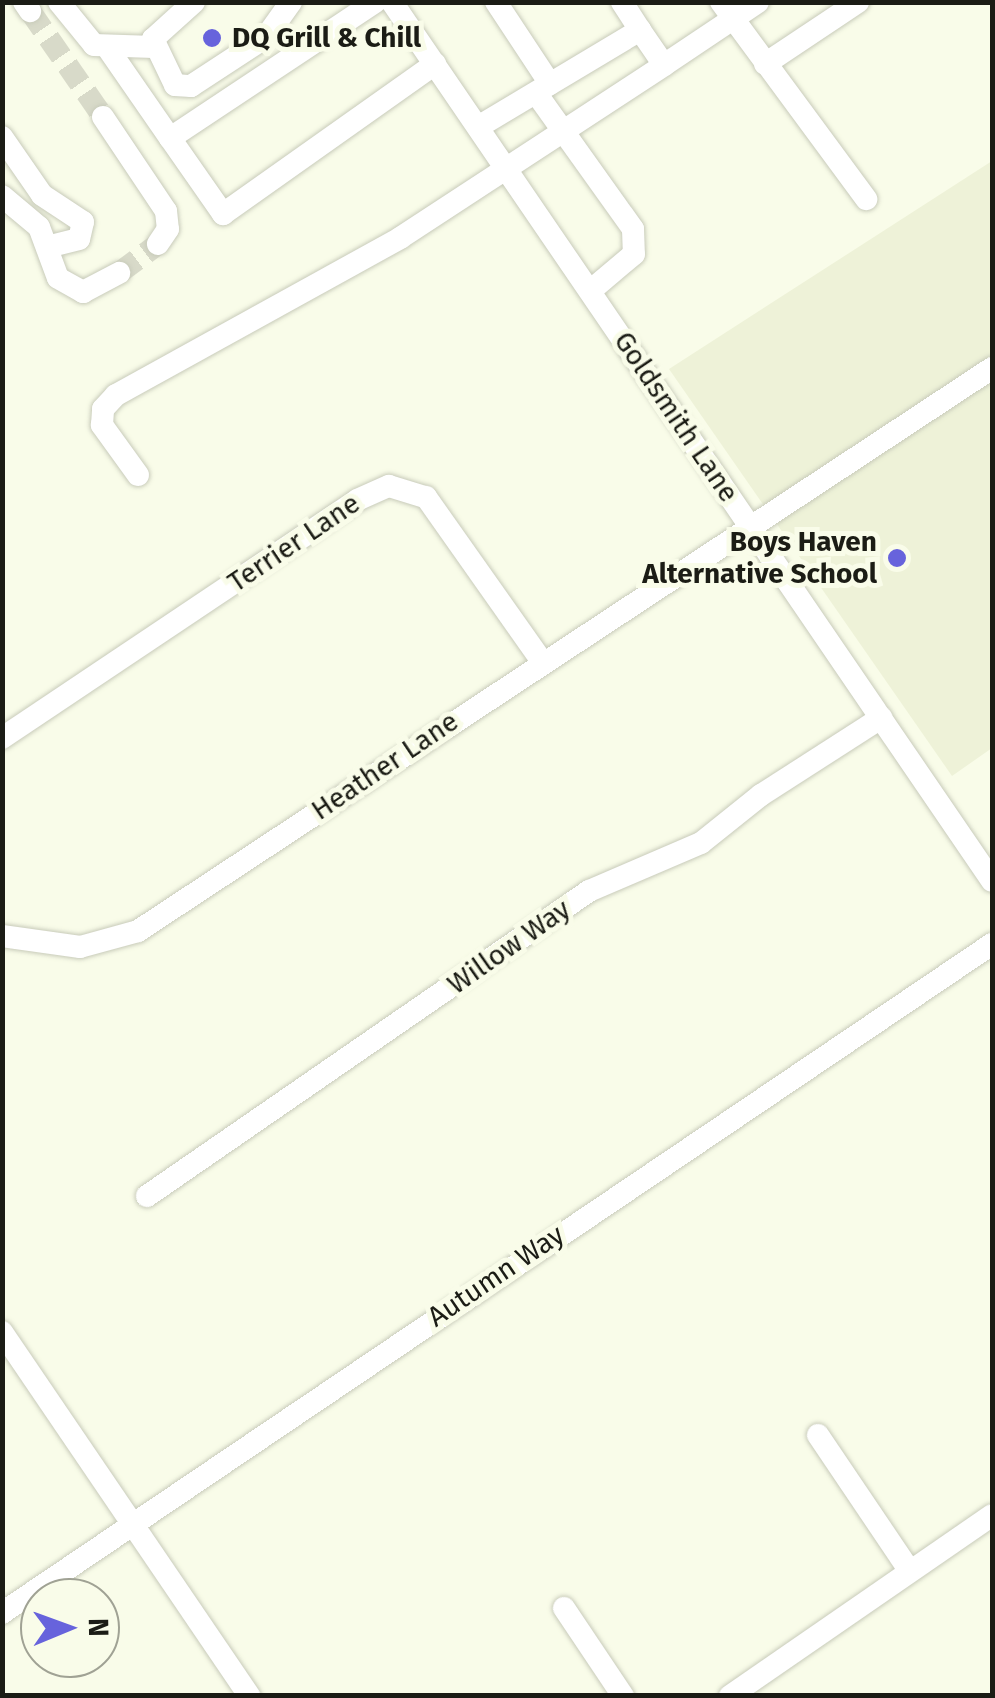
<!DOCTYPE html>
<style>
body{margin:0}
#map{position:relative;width:995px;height:1698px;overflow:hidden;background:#f9fce9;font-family:"Fira Sans",sans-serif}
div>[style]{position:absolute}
.built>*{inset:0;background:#eef2d8}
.minor-tunnel>*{height:22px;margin-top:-11px;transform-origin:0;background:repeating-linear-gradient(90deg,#d8dac9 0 22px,transparent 0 33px)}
.roads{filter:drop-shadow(0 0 2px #c8cbba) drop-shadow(0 0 2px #c8cbba)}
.minor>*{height:22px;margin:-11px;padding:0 11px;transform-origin:11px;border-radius:11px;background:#fff}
.dots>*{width:28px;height:28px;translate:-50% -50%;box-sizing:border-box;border:5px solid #f9fce9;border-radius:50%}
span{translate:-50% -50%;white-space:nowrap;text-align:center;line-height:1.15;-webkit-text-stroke:10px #f9fce9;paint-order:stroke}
.poi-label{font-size:28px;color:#1b1c15;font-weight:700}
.left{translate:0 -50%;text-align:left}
.right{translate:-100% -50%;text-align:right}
.street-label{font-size:28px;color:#1b1c15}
.frame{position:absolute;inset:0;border:5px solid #1b1c15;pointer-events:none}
.north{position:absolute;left:20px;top:1578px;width:100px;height:100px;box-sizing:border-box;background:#f9fce9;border:2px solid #a0a294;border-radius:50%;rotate:89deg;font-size:28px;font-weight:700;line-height:40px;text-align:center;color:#1b1c15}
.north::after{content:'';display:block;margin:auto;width:35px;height:45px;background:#6763dc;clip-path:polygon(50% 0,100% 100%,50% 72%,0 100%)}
</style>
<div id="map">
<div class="built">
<div style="clip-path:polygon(992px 161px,992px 748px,952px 776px,669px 369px)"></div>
</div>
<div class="minor-tunnel">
<div style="left:30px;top:11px;width:129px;rotate:55.4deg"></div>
<div style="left:119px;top:273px;width:49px;rotate:-36.6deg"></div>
</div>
<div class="roads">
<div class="minor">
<div style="left:24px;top:2px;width:11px;rotate:56deg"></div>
<div style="left:59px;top:2px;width:55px;rotate:50.9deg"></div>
<div style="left:94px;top:45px;width:60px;rotate:1.9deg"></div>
<div style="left:194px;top:2px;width:55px;rotate:137.9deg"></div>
<div style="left:153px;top:39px;width:51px;rotate:64.4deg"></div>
<div style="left:175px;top:85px;width:16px;rotate:4deg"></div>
<div style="left:191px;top:86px;width:90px;rotate:-33.2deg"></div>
<div style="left:266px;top:37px;width:43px;rotate:-54.5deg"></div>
<div style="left:375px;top:2px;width:246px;rotate:146.4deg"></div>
<div style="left:170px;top:138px;width:93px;rotate:55.1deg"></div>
<div style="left:223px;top:214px;width:260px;rotate:-35.3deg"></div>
<div style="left:392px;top:2px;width:1064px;rotate:55.68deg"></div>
<div style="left:496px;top:2px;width:98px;rotate:56.6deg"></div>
<div style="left:721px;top:2px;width:245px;rotate:53.6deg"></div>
<div style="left:109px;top:50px;width:107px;rotate:55.3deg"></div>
<div style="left:765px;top:64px;width:112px;rotate:-33.7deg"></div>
<div style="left:664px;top:65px;width:113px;rotate:-33.8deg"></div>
<div style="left:536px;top:93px;width:167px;rotate:54.5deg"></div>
<div style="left:633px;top:229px;width:25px;rotate:88deg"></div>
<div style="left:634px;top:254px;width:57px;rotate:139.9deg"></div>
<div style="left:103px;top:117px;width:113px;rotate:56.2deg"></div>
<div style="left:166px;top:211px;width:18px;rotate:84deg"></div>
<div style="left:168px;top:229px;width:18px;rotate:124deg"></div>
<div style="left:478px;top:127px;width:189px;rotate:-30.9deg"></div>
<div style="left:640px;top:30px;width:33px;rotate:-123deg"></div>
<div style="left:2px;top:137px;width:70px;rotate:55.4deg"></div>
<div style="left:42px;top:195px;width:49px;rotate:33.4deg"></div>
<div style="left:83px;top:222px;width:17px;rotate:103deg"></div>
<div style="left:79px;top:239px;width:33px;rotate:166deg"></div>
<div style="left:2px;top:196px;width:48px;rotate:40deg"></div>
<div style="left:39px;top:227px;width:54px;rotate:69.6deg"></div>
<div style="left:58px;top:278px;width:29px;rotate:29deg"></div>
<div style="left:83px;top:292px;width:41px;rotate:-27.8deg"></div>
<div style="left:138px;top:475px;width:62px;rotate:-125.8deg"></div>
<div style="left:102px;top:425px;width:16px;rotate:-86deg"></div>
<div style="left:103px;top:409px;width:19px;rotate:-47deg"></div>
<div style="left:116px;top:395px;width:325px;rotate:-28.9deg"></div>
<div style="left:400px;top:238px;width:316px;rotate:-33.2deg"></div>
<div style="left:664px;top:65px;width:42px;rotate:-124.4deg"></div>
<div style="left:2px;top:738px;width:427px;rotate:-33.8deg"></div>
<div style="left:357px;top:500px;width:35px;rotate:-24deg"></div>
<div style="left:389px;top:486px;width:39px;rotate:17deg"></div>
<div style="left:426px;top:497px;width:199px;rotate:54.8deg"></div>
<div style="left:2px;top:936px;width:79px;rotate:8deg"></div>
<div style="left:80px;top:947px;width:60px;rotate:-15.4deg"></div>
<div style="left:138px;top:931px;width:1023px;rotate:-33.39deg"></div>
<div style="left:147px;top:1196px;width:537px;rotate:-34.61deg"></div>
<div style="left:589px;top:891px;width:122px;rotate:-23.2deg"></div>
<div style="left:701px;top:843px;width:77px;rotate:-38.7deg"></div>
<div style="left:761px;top:795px;width:143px;rotate:-32.7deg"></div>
<div style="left:2px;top:1332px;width:440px;rotate:55.8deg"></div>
<div style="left:818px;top:1435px;width:163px;rotate:56deg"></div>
<div style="left:564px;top:1608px;width:106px;rotate:56.2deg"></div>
<div style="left:2px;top:1613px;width:1195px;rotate:-34.05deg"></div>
<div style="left:730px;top:1696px;width:318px;rotate:-34.6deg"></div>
</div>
</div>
<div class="dots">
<div style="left:212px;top:38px;background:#6763dc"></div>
<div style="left:897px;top:558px;background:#6763dc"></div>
</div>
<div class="poi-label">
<span class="left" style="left:232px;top:38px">DQ Grill &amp; Chill</span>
<span class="right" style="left:877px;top:558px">Boys Haven<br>Alternative School</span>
</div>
<div class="street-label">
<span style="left:676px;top:417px;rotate:56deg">Goldsmith Lane</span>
<span style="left:294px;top:543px;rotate:-34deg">Terrier Lane</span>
<span style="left:385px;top:766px;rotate:-34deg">Heather Lane</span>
<span style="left:509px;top:947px;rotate:-35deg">Willow Way</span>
<span style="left:496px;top:1276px;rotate:-34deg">Autumn Way</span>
</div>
<div class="frame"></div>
<div class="north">N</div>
</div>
